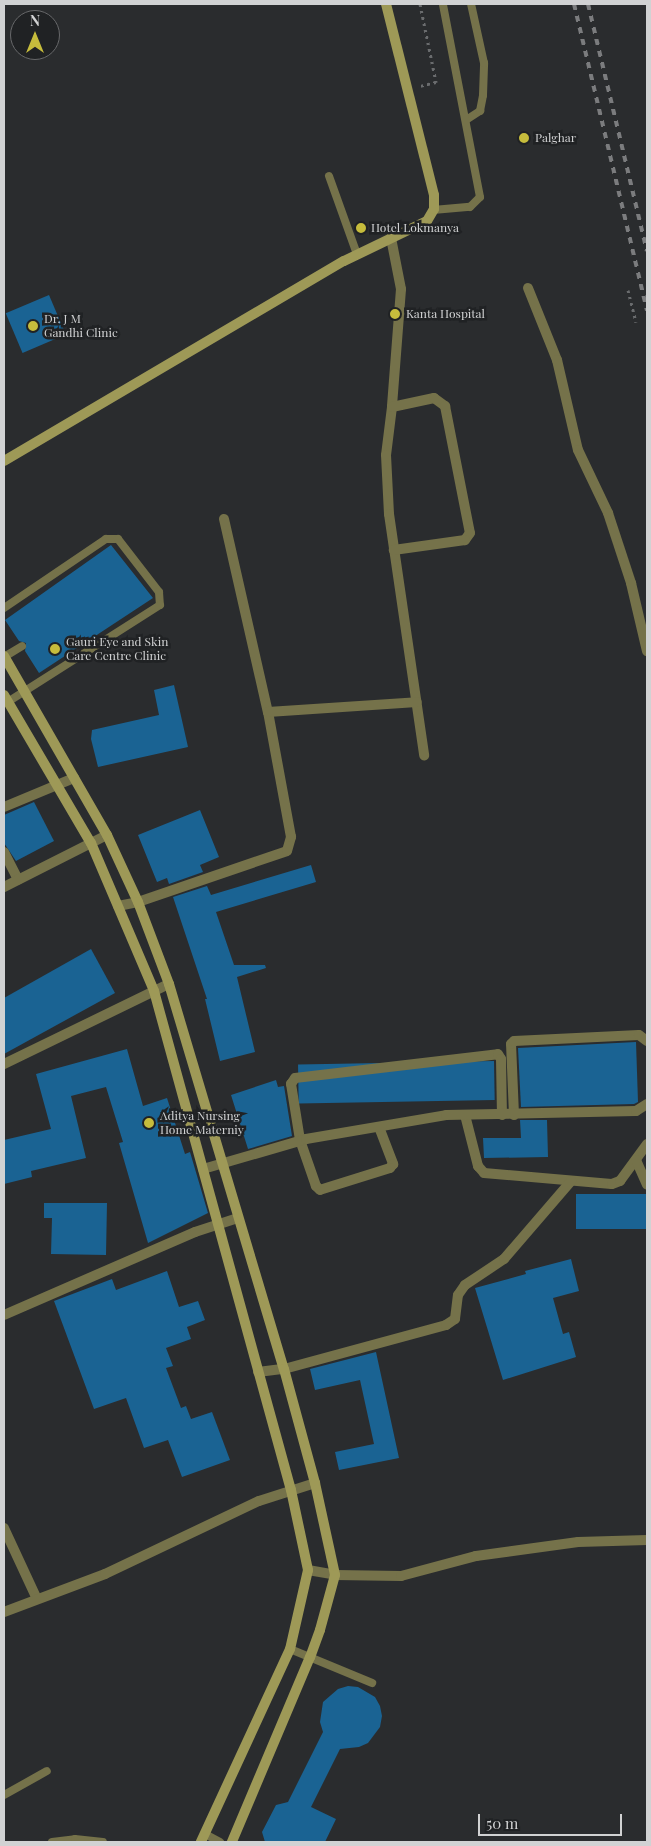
<!DOCTYPE html>
<style>
body{margin:0}
#map{position:relative;width:651px;height:1846px;overflow:hidden;background:#2a2c2e;font-family:"Playfair Display",serif}
div>[style]{position:absolute}
.building>*{inset:0;background:#1a6393;transform-origin:0 0}
.path>*{height:3px;margin-top:-1.5px;transform-origin:0;background:repeating-linear-gradient(90deg,#6a6c6e 0 2.5px,transparent 0 6.5px)}
.lane>*{height:8px;margin:-4px;padding:0 4px;transform-origin:4px;border-radius:4px;background:#75724a}
.street>*{height:10px;margin:-5px;padding:0 5px;transform-origin:5px;border-radius:5px;background:#75724a}
.secondary>*{height:10px;margin:-5px;padding:0 5px;transform-origin:5px;border-radius:5px;background:#9e9957}
.rail>*{height:4px;margin-top:-2px;transform-origin:0;background:repeating-linear-gradient(90deg,#7b7c7e 0 6px,transparent 0 12px)}
.dots>*{width:14px;height:14px;translate:-50% -50%;box-sizing:border-box;border:2px solid #202224;border-radius:50%}
span{translate:-50% -50%;white-space:nowrap;text-align:center;line-height:1.15;-webkit-text-stroke:5px #202224;paint-order:stroke}
.poi-label{font-size:12px;color:#d1d2d3}
.left{translate:0 -50%;text-align:left}
.frame{position:absolute;inset:0;border:5px solid #d1d2d3;pointer-events:none}
.north{position:absolute;left:10px;top:10px;width:50px;height:50px;box-sizing:border-box;background:#202224;border:1px solid #67686a;border-radius:50%;rotate:0deg;font-size:14px;font-weight:700;line-height:20px;text-align:center;color:#d1d2d3}
.north::after{content:'';display:block;margin:auto;width:18px;height:22px;background:#c6bc3c;clip-path:polygon(50% 0,100% 100%,50% 72%,0 100%)}
.scale{position:absolute;left:478px;top:1814px;width:144px;height:22px;box-sizing:border-box;border:2px solid #d1d2d3;border-top:0;padding-left:6px;font-size:15px;line-height:18px;white-space:nowrap;color:#d1d2d3;-webkit-text-stroke:4px #202224;paint-order:stroke}
</style>
<div id="map">
<div class="building">
<div style="left:49px;top:295px;width:43px;height:47px;rotate:67deg"></div>
<div style="clip-path:polygon(111px 545px,153px 598px,39px 673px,25px 651px,26px 643px,19px 641px,5px 620px)"></div>
<div style="clip-path:polygon(174px 685px,188px 747px,98px 767px,91px 739px,92px 730px,159px 715px,154px 690px)"></div>
<div style="clip-path:polygon(34px 802px,54px 841px,16px 861px,4px 843px,4px 815px)"></div>
<div style="clip-path:polygon(200px 810px,219px 857px,200px 865px,203px 872px,169px 884px,167px 878px,157px 882px,138px 835px)"></div>
<div style="clip-path:polygon(311px 865px,316px 882px,216px 912px,234px 965px,265px 965px,266px 968px,237px 977px,255px 1052px,220px 1061px,205px 999px,207px 999px,173px 897px,207px 886px,211px 895px)"></div>
<div style="clip-path:polygon(91px 949px,115px 993px,4px 1054px,4px 998px)"></div>
<div style="clip-path:polygon(636px 1042px,638px 1102px,634px 1104px,521px 1107px,518px 1048px)"></div>
<div style="clip-path:polygon(127px 1049px,143px 1106px,167px 1098px,185px 1154px,190px 1152px,208px 1213px,148px 1243px,119px 1143px,123px 1142px,106px 1087px,71px 1096px,86px 1158px,31px 1171px,32px 1177px,4px 1184px,4px 1140px,51px 1129px,36px 1074px)"></div>
<div style="left:494px;top:1061px;width:39px;height:196px;rotate:89deg"></div>
<div style="clip-path:polygon(276px 1080px,278px 1087px,284px 1086px,292px 1136px,248px 1149px,231px 1095px)"></div>
<div style="clip-path:polygon(520px 1120px,547px 1120px,548px 1157px,484px 1158px,483px 1138px,521px 1138px)"></div>
<div style="left:647px;top:1194px;width:35px;height:71px;rotate:90deg"></div>
<div style="clip-path:polygon(44px 1203px,107px 1203px,106px 1255px,51px 1254px,52px 1218px,44px 1218px)"></div>
<div style="clip-path:polygon(571px 1259px,579px 1291px,553px 1298px,563px 1334px,569px 1332px,576px 1357px,503px 1380px,475px 1288px,526px 1274px,525px 1271px)"></div>
<div style="clip-path:polygon(167px 1271px,179px 1307px,198px 1301px,205px 1320px,187px 1327px,191px 1339px,166px 1348px,173px 1366px,166px 1368px,181px 1408px,186px 1406px,191px 1419px,212px 1412px,230px 1460px,182px 1477px,168px 1440px,144px 1448px,126px 1398px,94px 1409px,54px 1301px,112px 1279px,116px 1290px)"></div>
<div style="clip-path:polygon(376px 1352px,399px 1458px,339px 1470px,335px 1452px,374px 1444px,360px 1380px,315px 1390px,310px 1369px)"></div>
<div style="clip-path:polygon(348px 1686px,358px 1687px,375px 1697px,380px 1706px,382px 1716px,380px 1727px,368px 1743px,359px 1747px,340px 1749px,311px 1807px,336px 1819px,325px 1842px,265px 1842px,262px 1832px,276px 1805px,288px 1802px,323px 1732px,320px 1722px,323px 1702px,338px 1689px)"></div>
</div>
<div class="path">
<div style="left:420px;top:4px;width:80px;rotate:78.4deg"></div>
<div style="left:436px;top:82px;width:16px;rotate:166deg"></div>
<div style="left:628px;top:290px;width:33px;rotate:76deg"></div>
</div>
<div class="lane">
<div style="left:466px;top:120px;width:17px;rotate:-33deg"></div>
<div style="left:480px;top:111px;width:16px;rotate:-79deg"></div>
<div style="left:483px;top:95px;width:32px;rotate:-88deg"></div>
<div style="left:484px;top:63px;width:60px;rotate:-102.4deg"></div>
<div style="left:329px;top:176px;width:83px;rotate:70.3deg"></div>
<div style="left:433px;top:210px;width:37px;rotate:-5deg"></div>
<div style="left:470px;top:207px;width:14px;rotate:-45deg"></div>
<div style="left:480px;top:197px;width:197px;rotate:-100.9deg"></div>
<div style="left:4px;top:608px;width:123px;rotate:-34.1deg"></div>
<div style="left:106px;top:539px;width:12px"></div>
<div style="left:118px;top:539px;width:67px;rotate:52.3deg"></div>
<div style="left:159px;top:592px;width:13px;rotate:86deg"></div>
<div style="left:160px;top:605px;width:180px;rotate:147.5deg"></div>
<div style="left:4px;top:657px;width:21px;rotate:-31deg"></div>
<div style="left:290px;top:1649px;width:89px;rotate:22.5deg"></div>
<div style="left:4px;top:1795px;width:49px;rotate:-29.2deg"></div>
<div style="left:205px;top:1834px;width:17px;rotate:28deg"></div>
<div style="left:52px;top:1842px;width:23px;rotate:-7deg"></div>
<div style="left:75px;top:1839px;width:28px;rotate:6deg"></div>
</div>
<div class="street">
<div style="left:391px;top:238px;width:52px;rotate:78.9deg"></div>
<div style="left:401px;top:289px;width:118px;rotate:94.4deg"></div>
<div style="left:392px;top:407px;width:48px;rotate:97.1deg"></div>
<div style="left:386px;top:455px;width:59px;rotate:87.1deg"></div>
<div style="left:389px;top:514px;width:244px;rotate:81.7deg"></div>
<div style="left:528px;top:288px;width:78px;rotate:68.1deg"></div>
<div style="left:557px;top:360px;width:92px;rotate:76.9deg"></div>
<div style="left:578px;top:450px;width:70px;rotate:64.5deg"></div>
<div style="left:608px;top:513px;width:74px;rotate:71.8deg"></div>
<div style="left:631px;top:583px;width:70px;rotate:76.8deg"></div>
<div style="left:392px;top:407px;width:43px;rotate:-12.1deg"></div>
<div style="left:434px;top:398px;width:14px;rotate:36deg"></div>
<div style="left:445px;top:406px;width:129px;rotate:78.9deg"></div>
<div style="left:470px;top:533px;width:9px;rotate:126deg"></div>
<div style="left:465px;top:540px;width:72px;rotate:172deg"></div>
<div style="left:224px;top:519px;width:198px;rotate:77.2deg"></div>
<div style="left:4px;top:807px;width:76px;rotate:-22.5deg"></div>
<div style="left:4px;top:852px;width:31px;rotate:63deg"></div>
<div style="left:4px;top:887px;width:115px;rotate:-26.8deg"></div>
<div style="left:118px;top:906px;width:20px;rotate:-11deg"></div>
<div style="left:138px;top:902px;width:157px;rotate:-18.9deg"></div>
<div style="left:287px;top:851px;width:15px;rotate:-74deg"></div>
<div style="left:291px;top:837px;width:127px;rotate:-100.4deg"></div>
<div style="left:268px;top:712px;width:149px;rotate:-3.8deg"></div>
<div style="left:4px;top:1064px;width:183px;rotate:-25.9deg"></div>
<div style="left:465px;top:1115px;width:53px;rotate:75.7deg"></div>
<div style="left:478px;top:1166px;width:9px;rotate:49deg"></div>
<div style="left:484px;top:1173px;width:128px;rotate:4.9deg"></div>
<div style="left:612px;top:1184px;width:9px;rotate:-21deg"></div>
<div style="left:620px;top:1181px;width:46px;rotate:-53.9deg"></div>
<div style="left:514px;top:1115px;width:71px;rotate:-92.4deg"></div>
<div style="left:511px;top:1044px;width:4px;rotate:-45deg"></div>
<div style="left:514px;top:1041px;width:125px;rotate:-2.7deg"></div>
<div style="left:639px;top:1035px;width:10px;rotate:37deg"></div>
<div style="left:379px;top:1127px;width:40px;rotate:69deg"></div>
<div style="left:393px;top:1164px;width:5px;rotate:127deg"></div>
<div style="left:390px;top:1168px;width:73px;rotate:162.6deg"></div>
<div style="left:320px;top:1190px;width:6px;rotate:-135deg"></div>
<div style="left:316px;top:1186px;width:49px;rotate:-109.2deg"></div>
<div style="left:300px;top:1140px;width:57px;rotate:-99.1deg"></div>
<div style="left:291px;top:1084px;width:7px;rotate:-56deg"></div>
<div style="left:295px;top:1078px;width:204px;rotate:-6.7deg"></div>
<div style="left:498px;top:1054px;width:6px;rotate:59deg"></div>
<div style="left:501px;top:1059px;width:56px;rotate:89deg"></div>
<div style="left:636px;top:1160px;width:27px;rotate:66deg"></div>
<div style="left:203px;top:1169px;width:107px;rotate:-16.2deg"></div>
<div style="left:306px;top:1139px;width:142px;rotate:-9.7deg"></div>
<div style="left:446px;top:1115px;width:190px;rotate:-1.2deg"></div>
<div style="left:636px;top:1111px;width:13px;rotate:-32deg"></div>
<div style="left:4px;top:1315px;width:208px;rotate:-23.5deg"></div>
<div style="left:195px;top:1232px;width:45px;rotate:-18deg"></div>
<div style="left:258px;top:1372px;width:26px;rotate:-7deg"></div>
<div style="left:284px;top:1369px;width:168px;rotate:-15.2deg"></div>
<div style="left:446px;top:1325px;width:11px;rotate:-34deg"></div>
<div style="left:455px;top:1319px;width:24px;rotate:-83deg"></div>
<div style="left:458px;top:1295px;width:12px;rotate:-55deg"></div>
<div style="left:465px;top:1285px;width:47px;rotate:-33.7deg"></div>
<div style="left:504px;top:1259px;width:103px;rotate:-49.3deg"></div>
<div style="left:4px;top:1528px;width:78px;rotate:65.1deg"></div>
<div style="left:308px;top:1570px;width:27px;rotate:10deg"></div>
<div style="left:335px;top:1575px;width:66px;rotate:0.9deg"></div>
<div style="left:401px;top:1576px;width:78px;rotate:-14.9deg"></div>
<div style="left:476px;top:1556px;width:103px;rotate:-7.8deg"></div>
<div style="left:578px;top:1542px;width:69px;rotate:-1.7deg"></div>
<div style="left:4px;top:1612px;width:108px;rotate:-20.6deg"></div>
<div style="left:105px;top:1574px;width:170px;rotate:-25.4deg"></div>
<div style="left:259px;top:1501px;width:59px;rotate:-17.8deg"></div>
</div>
<div class="secondary">
<div style="left:4px;top:461px;width:394px;rotate:-30.5deg"></div>
<div style="left:344px;top:261px;width:92px;rotate:-25.7deg"></div>
<div style="left:427px;top:221px;width:14px;rotate:-60deg"></div>
<div style="left:434px;top:209px;width:14px;rotate:-90deg"></div>
<div style="left:434px;top:195px;width:197px;rotate:-104.1deg"></div>
<div style="left:4px;top:656px;width:207px;rotate:60.1deg"></div>
<div style="left:107px;top:835px;width:74px;rotate:65.2deg"></div>
<div style="left:138px;top:902px;width:88px;rotate:69.3deg"></div>
<div style="left:169px;top:984px;width:402px;rotate:73.4deg"></div>
<div style="left:284px;top:1369px;width:118px;rotate:74.8deg"></div>
<div style="left:315px;top:1483px;width:94px;rotate:77.7deg"></div>
<div style="left:335px;top:1575px;width:57px;rotate:105.3deg"></div>
<div style="left:320px;top:1630px;width:29px;rotate:110deg"></div>
<div style="left:310px;top:1657px;width:201px;rotate:112.9deg"></div>
<div style="left:4px;top:695px;width:172px;rotate:59.6deg"></div>
<div style="left:91px;top:843px;width:161px;rotate:66.9deg"></div>
<div style="left:154px;top:991px;width:517px;rotate:74.65deg"></div>
<div style="left:291px;top:1490px;width:82px;rotate:78deg"></div>
<div style="left:308px;top:1570px;width:81px;rotate:102.8deg"></div>
<div style="left:290px;top:1649px;width:213px;rotate:114.8deg"></div>
</div>
<div class="rail">
<div style="left:574px;top:4px;width:315px;rotate:76.6deg"></div>
<div style="left:588px;top:4px;width:254px;rotate:76.6deg"></div>
</div>
<div class="dots">
<div style="left:524px;top:138px;background:#c6bc3c"></div>
<div style="left:361px;top:228px;background:#c6bc3c"></div>
<div style="left:395px;top:314px;background:#c6bc3c"></div>
<div style="left:33px;top:326px;background:#c6bc3c"></div>
<div style="left:55px;top:649px;background:#c6bc3c"></div>
<div style="left:149px;top:1123px;background:#c6bc3c"></div>
</div>
<div class="poi-label">
<span class="left" style="left:535px;top:138px">Palghar</span>
<span class="left" style="left:371px;top:228px">Hotel Lokmanya</span>
<span class="left" style="left:406px;top:314px">Kanta Hospital</span>
<span class="left" style="left:44px;top:326px">Dr. J M<br>Gandhi Clinic</span>
<span class="left" style="left:66px;top:649px">Gauri Eye and Skin<br>Care Centre Clinic</span>
<span class="left" style="left:160px;top:1123px">Aditya Nursing<br>Home Materniy</span>
</div>
<div class="frame"></div>
<div class="north">N</div>
<div class="scale">50 m</div>
</div>
